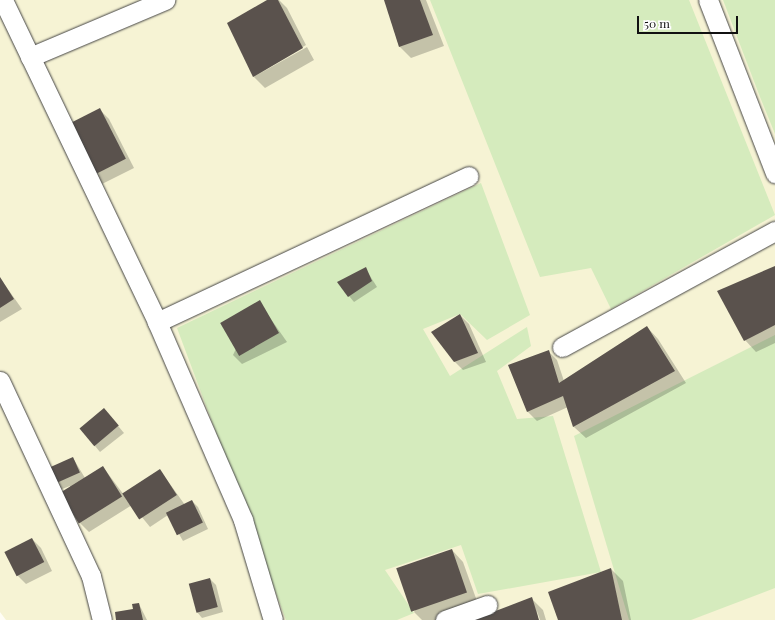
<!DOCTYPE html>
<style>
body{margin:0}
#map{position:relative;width:775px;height:620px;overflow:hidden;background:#fffdf5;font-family:"Playfair Display",serif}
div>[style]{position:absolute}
.farmland>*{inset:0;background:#f6f3d4}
.green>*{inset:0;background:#d5ebbd}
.shadow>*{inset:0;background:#0003}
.building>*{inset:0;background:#5a524d;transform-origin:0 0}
.roads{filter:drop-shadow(0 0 1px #444) drop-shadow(0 0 1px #444)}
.minor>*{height:19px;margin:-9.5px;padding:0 9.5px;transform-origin:9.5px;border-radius:9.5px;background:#fff}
span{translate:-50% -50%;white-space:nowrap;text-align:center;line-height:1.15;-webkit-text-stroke:4px #fff;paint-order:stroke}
.scale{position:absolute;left:637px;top:16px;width:101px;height:18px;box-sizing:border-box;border:2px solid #111;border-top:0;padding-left:5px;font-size:12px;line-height:14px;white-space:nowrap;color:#111;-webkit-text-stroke:3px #fff;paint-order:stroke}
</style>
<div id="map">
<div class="farmland">
<div style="clip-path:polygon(0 0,775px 0,775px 620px,6px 620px,0 612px)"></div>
</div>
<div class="green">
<div style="clip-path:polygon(430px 0,689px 0,775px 215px,611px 309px,591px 268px,540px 277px)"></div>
<div style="clip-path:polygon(723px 0,775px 0,775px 134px,760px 97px)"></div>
<div style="clip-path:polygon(481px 183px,530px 315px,487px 340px,460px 314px,423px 329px,450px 376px,527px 327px,531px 346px,497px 371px,517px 419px,553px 416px,601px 572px,478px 594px,461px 545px,385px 570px,414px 613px,397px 620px,286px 620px,177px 328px)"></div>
<div style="clip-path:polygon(775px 335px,775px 588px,691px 620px,629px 620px,574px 436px)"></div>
</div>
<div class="shadow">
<div style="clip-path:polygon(269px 0,279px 0,287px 8px,306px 45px,257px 75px,307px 47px,314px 60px,265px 88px,253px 76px)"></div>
<div style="clip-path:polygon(385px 0,426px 0,444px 46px,411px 58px,399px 46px)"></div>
<div style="clip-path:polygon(100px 110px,109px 119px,134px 168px,102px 184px,93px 175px)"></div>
<div style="clip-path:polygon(775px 267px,775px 343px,756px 352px,745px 340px)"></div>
<div style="clip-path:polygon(365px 268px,377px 287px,354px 302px,349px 296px)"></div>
<div style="clip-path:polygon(0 278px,22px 309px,0 322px)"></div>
<div style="clip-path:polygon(259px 302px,287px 342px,242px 364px,233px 355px)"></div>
<div style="clip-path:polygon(460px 315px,469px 324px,486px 362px,463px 370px,454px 361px)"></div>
<div style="clip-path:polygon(647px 327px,658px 339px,686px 383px,586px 438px,574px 427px,568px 407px,537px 421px,528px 412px,510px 366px,549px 352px,557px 360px,564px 381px)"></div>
<div style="clip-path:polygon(109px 415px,124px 433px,100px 452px,95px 446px)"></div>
<div style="clip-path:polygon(73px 458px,85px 478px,103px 467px,124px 495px,160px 470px,185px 505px,192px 501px,198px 507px,208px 529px,183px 541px,168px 515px,150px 527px,132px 505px,89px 532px,80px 523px,70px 486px,62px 489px,56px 484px)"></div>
<div style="clip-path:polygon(32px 539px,41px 548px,52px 571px,26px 584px,17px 575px)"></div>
<div style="clip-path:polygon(452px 550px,463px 562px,478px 604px,437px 620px,422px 620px,414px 612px)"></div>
<div style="clip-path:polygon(611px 569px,623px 581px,631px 620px,559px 620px)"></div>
<div style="clip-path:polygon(210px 579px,216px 585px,223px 612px,202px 618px,197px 612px)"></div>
<div style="clip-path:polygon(531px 598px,543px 610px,546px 620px,540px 620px,537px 611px,538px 620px,475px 620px)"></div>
<div style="clip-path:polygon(139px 604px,147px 620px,117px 620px,134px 609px)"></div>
</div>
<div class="building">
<div style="clip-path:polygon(267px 0,278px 0,303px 48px,253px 77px,227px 23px)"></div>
<div style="clip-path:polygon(384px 0,420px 0,433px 35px,399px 47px)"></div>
<div style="left:100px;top:108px;width:57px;height:37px;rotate:63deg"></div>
<div style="clip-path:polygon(775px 266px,775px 325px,744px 341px,717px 291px)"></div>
<div style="clip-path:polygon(366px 267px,372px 281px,348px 297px,337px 282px)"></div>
<div style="clip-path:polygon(0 277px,14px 299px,0 308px)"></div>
<div style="left:260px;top:300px;width:38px;height:46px;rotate:60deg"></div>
<div style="clip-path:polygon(460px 314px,478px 353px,454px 362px,431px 332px)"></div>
<div style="clip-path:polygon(647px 326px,675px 371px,573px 427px,563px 396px,527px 412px,508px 365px,549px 350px,559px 383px)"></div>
<div style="left:104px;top:408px;width:23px;height:32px;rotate:50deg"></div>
<div style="left:73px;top:457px;width:17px;height:27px;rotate:66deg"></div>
<div style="left:103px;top:466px;width:36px;height:51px;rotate:58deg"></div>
<div style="left:160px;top:469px;width:31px;height:45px;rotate:57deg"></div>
<div style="left:192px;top:500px;width:25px;height:29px;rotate:64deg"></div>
<div style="left:32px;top:538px;width:27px;height:31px;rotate:63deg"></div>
<div style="left:452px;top:549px;width:46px;height:59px;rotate:71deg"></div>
<div style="clip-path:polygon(611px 568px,622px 620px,558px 620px,548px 592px)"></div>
<div style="left:210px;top:578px;width:30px;height:22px;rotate:75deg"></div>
<div style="clip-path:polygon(532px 597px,539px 620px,472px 620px)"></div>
<div style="clip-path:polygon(139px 603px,143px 620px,116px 620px,115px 612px,133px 609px,132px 604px)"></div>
</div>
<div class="roads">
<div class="minor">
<div style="left:3px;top:0;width:357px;rotate:64.4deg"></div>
<div style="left:157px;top:322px;width:216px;rotate:66.5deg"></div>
<div style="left:243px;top:520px;width:104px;rotate:73.3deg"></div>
<div style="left:708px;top:0;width:186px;rotate:68.8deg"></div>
<div style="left:30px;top:57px;width:147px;rotate:-22.9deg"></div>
<div style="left:157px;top:322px;width:344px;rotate:-25.1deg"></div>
<div style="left:562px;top:347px;width:243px;rotate:-28.6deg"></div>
<div style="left:0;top:381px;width:215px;rotate:65deg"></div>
<div style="left:91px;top:576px;width:45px;rotate:76deg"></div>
<div style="left:445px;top:620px;width:45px;rotate:-19.7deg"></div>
</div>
</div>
<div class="scale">50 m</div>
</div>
